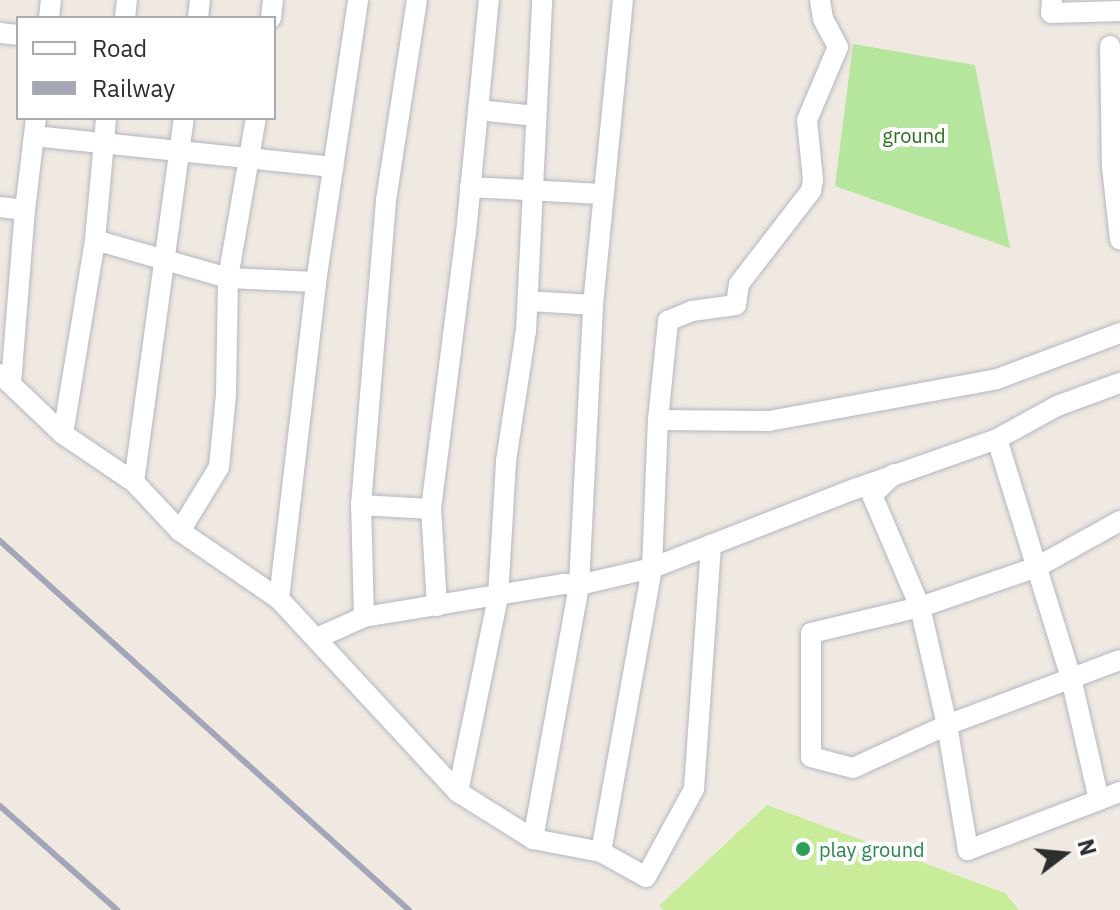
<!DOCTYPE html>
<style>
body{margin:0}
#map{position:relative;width:1120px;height:910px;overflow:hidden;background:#efe9e1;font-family:"IBM Plex Sans",sans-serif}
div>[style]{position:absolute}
.green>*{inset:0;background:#b6e59e}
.pitch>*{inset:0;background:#c9ec9a}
.roads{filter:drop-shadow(0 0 2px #b4b7c1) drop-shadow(0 0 2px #b4b7c1)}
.minor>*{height:20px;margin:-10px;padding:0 10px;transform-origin:10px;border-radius:10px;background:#fff}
.rail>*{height:6px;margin:-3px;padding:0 3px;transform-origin:3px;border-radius:3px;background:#a3a6b8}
.dots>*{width:22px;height:22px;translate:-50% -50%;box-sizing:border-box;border:4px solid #fff;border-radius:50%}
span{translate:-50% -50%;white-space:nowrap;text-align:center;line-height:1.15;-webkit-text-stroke:8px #fff;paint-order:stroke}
.park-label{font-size:20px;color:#2c6e1b}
.leisure-label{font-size:20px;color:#27864d}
.left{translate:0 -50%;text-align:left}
.legend{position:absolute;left:16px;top:16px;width:260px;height:104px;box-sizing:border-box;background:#fff;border:2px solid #ababab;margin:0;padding:10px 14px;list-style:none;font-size:24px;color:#2e2e2e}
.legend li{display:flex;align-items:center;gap:16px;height:40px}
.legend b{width:40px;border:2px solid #ababab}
.north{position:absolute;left:1024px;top:814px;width:80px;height:80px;-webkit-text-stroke:6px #fff;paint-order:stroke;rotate:74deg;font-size:22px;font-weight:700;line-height:32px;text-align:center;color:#2e2e2e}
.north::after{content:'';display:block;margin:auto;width:28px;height:36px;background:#2e2e2e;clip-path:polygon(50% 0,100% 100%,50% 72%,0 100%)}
</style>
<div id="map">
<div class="green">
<div style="clip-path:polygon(853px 44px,975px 65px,1010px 248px,835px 186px)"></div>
</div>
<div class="pitch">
<div style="clip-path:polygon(767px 805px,1005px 893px,1019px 910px,664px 910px,659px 906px)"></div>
</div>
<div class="roads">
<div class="minor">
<div style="left:1052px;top:0;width:13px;rotate:94deg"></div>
<div style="left:1051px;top:13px;width:69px;rotate:-1.7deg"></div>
<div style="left:49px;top:18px;width:18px;rotate:-84deg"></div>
<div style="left:125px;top:18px;width:18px;rotate:-84deg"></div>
<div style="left:198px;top:18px;width:18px;rotate:-84deg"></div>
<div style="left:271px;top:18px;width:18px;rotate:-84deg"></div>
<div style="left:0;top:33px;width:18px;rotate:6deg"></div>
<div style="left:1110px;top:46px;width:121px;rotate:89.1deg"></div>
<div style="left:1112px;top:167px;width:73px;rotate:83.7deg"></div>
<div style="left:478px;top:110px;width:58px;rotate:5.9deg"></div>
<div style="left:34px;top:136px;width:301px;rotate:5.9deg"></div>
<div style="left:470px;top:187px;width:132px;rotate:3deg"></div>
<div style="left:0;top:207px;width:25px;rotate:7deg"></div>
<div style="left:95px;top:240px;width:138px;rotate:15.9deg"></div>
<div style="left:228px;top:278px;width:88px;rotate:2.6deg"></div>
<div style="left:528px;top:301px;width:65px;rotate:3.5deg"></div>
<div style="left:0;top:374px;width:87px;rotate:43.6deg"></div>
<div style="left:63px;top:434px;width:86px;rotate:34.1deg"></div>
<div style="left:134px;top:482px;width:67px;rotate:46.8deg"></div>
<div style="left:180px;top:531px;width:120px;rotate:34.5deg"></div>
<div style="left:279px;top:599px;width:263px;rotate:47.2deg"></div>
<div style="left:458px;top:792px;width:89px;rotate:32.1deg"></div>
<div style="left:533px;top:839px;width:69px;rotate:10.8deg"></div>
<div style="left:601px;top:852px;width:51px;rotate:29.1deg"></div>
<div style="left:646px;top:877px;width:100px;rotate:-61.4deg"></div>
<div style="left:694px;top:789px;width:245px;rotate:-86deg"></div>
<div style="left:11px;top:383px;width:174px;rotate:-85.4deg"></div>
<div style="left:25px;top:210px;width:93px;rotate:-83.2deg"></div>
<div style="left:658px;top:420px;width:111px;rotate:0.5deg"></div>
<div style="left:769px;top:421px;width:232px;rotate:-10.4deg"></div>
<div style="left:997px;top:379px;width:131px;rotate:-20.5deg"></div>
<div style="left:63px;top:434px;width:197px;rotate:-80.6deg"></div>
<div style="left:95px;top:240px;width:122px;rotate:-84.8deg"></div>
<div style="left:894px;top:474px;width:30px;rotate:136deg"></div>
<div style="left:872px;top:495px;width:122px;rotate:66.8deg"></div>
<div style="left:920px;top:607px;width:121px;rotate:77.1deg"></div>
<div style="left:947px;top:725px;width:127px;rotate:80.5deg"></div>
<div style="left:968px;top:850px;width:140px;rotate:-20.9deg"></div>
<div style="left:1099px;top:800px;width:125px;rotate:-102.9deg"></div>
<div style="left:1071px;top:678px;width:250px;rotate:-107.2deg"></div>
<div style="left:134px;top:482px;width:367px;rotate:-82.2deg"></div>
<div style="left:361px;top:505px;width:70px;rotate:3.3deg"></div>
<div style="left:1120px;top:521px;width:95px;rotate:151deg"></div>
<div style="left:1037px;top:567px;width:124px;rotate:161.1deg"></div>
<div style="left:920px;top:607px;width:112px;rotate:166.6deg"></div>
<div style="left:811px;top:633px;width:124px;rotate:90deg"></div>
<div style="left:811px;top:757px;width:43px;rotate:14.7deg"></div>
<div style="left:853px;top:768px;width:103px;rotate:-24.6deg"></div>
<div style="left:947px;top:725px;width:185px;rotate:-20.6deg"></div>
<div style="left:180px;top:531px;width:75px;rotate:-58.6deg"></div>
<div style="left:219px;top:467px;width:73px;rotate:-84.5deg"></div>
<div style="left:226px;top:394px;width:116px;rotate:-89deg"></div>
<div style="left:228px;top:278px;width:162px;rotate:-80.1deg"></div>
<div style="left:279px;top:599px;width:319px;rotate:-83.3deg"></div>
<div style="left:316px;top:282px;width:285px;rotate:-81.5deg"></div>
<div style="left:437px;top:606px;width:97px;rotate:-93.5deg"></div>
<div style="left:431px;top:509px;width:278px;rotate:-82.8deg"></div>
<div style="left:466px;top:233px;width:234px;rotate:-84.4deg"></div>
<div style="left:364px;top:617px;width:112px;rotate:-91.5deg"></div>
<div style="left:361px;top:505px;width:306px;rotate:-85.3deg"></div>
<div style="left:386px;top:200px;width:202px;rotate:-81.2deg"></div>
<div style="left:317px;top:638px;width:51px;rotate:-24.1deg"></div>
<div style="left:364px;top:617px;width:203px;rotate:-9.4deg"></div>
<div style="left:564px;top:584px;width:15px;rotate:4deg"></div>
<div style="left:579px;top:585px;width:75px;rotate:-13.1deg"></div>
<div style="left:652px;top:568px;width:218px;rotate:-21.3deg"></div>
<div style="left:855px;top:489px;width:151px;rotate:-19.4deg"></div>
<div style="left:997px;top:439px;width:68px;rotate:-28.8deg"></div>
<div style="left:1057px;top:406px;width:67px;rotate:-20.1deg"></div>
<div style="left:458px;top:792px;width:199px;rotate:-78.4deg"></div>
<div style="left:498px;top:597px;width:136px;rotate:-86.6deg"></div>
<div style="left:506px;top:461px;width:132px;rotate:-81.3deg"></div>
<div style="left:526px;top:331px;width:331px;rotate:-87.2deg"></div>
<div style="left:1099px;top:800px;width:22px;rotate:-21deg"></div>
<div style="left:533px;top:839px;width:258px;rotate:-79.7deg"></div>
<div style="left:579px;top:585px;width:280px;rotate:-87.1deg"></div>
<div style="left:593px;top:305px;width:306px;rotate:-84.4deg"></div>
<div style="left:601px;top:852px;width:289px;rotate:-79.8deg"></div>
<div style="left:652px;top:568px;width:148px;rotate:-87.7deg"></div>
<div style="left:658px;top:420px;width:100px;rotate:-84.2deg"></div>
<div style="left:668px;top:321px;width:26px;rotate:-23deg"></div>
<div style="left:692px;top:311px;width:44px;rotate:-7.8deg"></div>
<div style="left:736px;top:305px;width:21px;rotate:-82deg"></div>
<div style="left:739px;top:284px;width:118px;rotate:-52.3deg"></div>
<div style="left:811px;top:191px;width:11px;rotate:-80deg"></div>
<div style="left:813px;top:180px;width:60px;rotate:-95.7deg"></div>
<div style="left:807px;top:120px;width:79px;rotate:-67deg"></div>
<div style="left:838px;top:47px;width:32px;rotate:-118deg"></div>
<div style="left:823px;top:19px;width:19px;rotate:-99deg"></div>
</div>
</div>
<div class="rail">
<div style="left:0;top:541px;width:551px;rotate:42.06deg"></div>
<div style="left:0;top:806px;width:157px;rotate:41.6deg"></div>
</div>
<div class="dots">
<div style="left:803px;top:849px;background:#2e9e5b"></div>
</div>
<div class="park-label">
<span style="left:914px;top:135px">ground</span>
</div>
<div class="leisure-label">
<span class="left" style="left:819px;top:849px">play ground</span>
</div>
<ul class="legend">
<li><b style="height:10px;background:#fff"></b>Road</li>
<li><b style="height:10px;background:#a3a6b8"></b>Railway</li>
</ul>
<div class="north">N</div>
</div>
